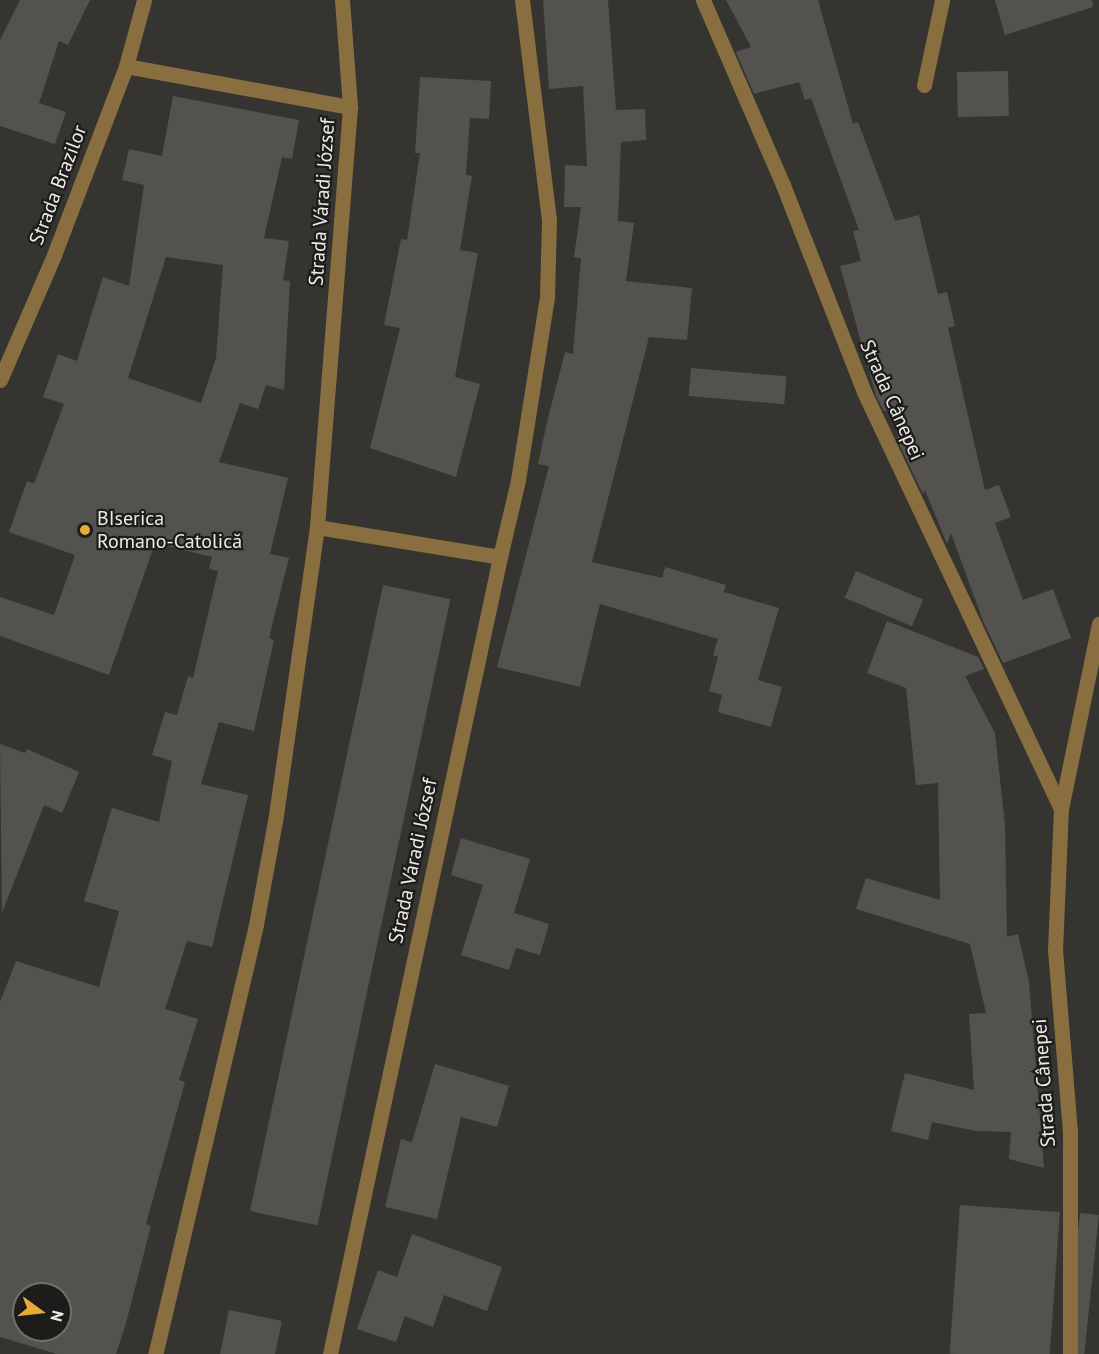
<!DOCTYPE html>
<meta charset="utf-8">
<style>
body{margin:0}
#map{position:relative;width:1099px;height:1354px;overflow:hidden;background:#363431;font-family:"PT Sans",sans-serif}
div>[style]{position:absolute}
.building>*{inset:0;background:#54524e;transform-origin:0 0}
.street>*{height:15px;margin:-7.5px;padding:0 7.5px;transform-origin:7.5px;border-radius:7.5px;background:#896f3f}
.dots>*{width:16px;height:16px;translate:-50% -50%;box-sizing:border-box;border:3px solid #1d1c1a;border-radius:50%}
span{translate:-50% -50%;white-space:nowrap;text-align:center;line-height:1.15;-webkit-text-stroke:4.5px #1d1c1a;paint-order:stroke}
.street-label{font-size:20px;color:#ecebe8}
.poi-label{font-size:20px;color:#ecebe8}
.left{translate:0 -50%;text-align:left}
.north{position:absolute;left:12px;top:1282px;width:60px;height:60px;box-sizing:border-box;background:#1d1c1a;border:2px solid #706f6c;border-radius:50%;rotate:105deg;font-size:16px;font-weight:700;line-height:24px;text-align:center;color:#ecebe8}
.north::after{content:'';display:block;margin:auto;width:21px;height:27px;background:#e5ad35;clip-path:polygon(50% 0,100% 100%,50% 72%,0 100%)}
</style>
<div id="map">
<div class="building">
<div style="clip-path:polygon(20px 0,90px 0,68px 45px,59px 41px,39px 103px,66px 112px,55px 144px,0 126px,0 40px)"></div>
<div style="clip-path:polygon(543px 0,608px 0,616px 110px,645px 109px,646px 140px,621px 142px,618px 221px,634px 223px,626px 281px,692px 288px,687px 340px,649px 337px,592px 562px,662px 578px,665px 567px,726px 585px,724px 592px,779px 608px,758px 680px,782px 687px,771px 727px,718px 712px,722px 695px,709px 691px,718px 657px,713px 655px,718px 639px,600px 604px,580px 687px,497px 667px,549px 466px,538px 464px,547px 422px,565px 352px,573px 354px,581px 258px,574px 257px,581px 207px,564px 207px,565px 165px,587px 166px,583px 86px,549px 89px)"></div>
<div style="clip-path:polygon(726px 0,818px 0,853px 124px,858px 122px,895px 221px,919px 215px,938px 294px,947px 292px,955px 326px,948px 328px,985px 490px,999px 485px,1011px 517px,995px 523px,1023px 600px,1053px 589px,1071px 638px,1003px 663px,983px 621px,951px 533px,947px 544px,925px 490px,923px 494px,899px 444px,892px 409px,884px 411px,876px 396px,840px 266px,861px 261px,853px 231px,859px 230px,811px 98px,805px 100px,799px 82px,754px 94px,736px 52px,751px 47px)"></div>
<div style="clip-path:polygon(995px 0,1092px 0,1093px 7px,1005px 35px)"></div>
<div style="left:1008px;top:71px;width:45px;height:51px;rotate:89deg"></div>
<div style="clip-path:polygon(420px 77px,491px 81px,489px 119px,470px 118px,466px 175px,472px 176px,460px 250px,478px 253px,455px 377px,480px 384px,456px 477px,370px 448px,400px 328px,384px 325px,401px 239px,407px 240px,420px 153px,415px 153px)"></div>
<div style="clip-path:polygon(evenodd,173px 96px,299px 120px,292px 159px,282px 157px,264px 238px,289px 241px,283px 280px,290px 281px,284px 390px,266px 385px,258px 409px,240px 403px,219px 462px,288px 478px,270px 554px,289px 558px,269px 638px,274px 640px,254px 731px,219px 722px,201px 784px,248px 795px,212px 947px,187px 941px,165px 1009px,198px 1019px,179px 1080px,185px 1082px,146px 1224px,151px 1226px,126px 1323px,116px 1354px,57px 1354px,0 1337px,0 1002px,16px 961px,99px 987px,119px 911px,84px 901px,112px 808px,159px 822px,172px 761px,152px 755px,165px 712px,177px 715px,188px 676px,193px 678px,218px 571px,209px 569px,212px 557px,155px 543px,109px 675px,0 636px,0 597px,54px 615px,75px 555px,9px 532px,27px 481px,34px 484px,64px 404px,43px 397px,58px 354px,77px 361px,103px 277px,129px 286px,144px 185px,122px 180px,129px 149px,162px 156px,173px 96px,166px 257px,223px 265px,216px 358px,201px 403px,128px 378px,166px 257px,173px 96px,24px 1294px,60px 1294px,60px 1330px,24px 1330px,24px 1294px)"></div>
<div style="left:691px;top:368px;width:96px;height:28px;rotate:5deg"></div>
<div style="left:856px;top:571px;width:73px;height:29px;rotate:23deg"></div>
<div style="left:383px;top:585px;width:69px;height:640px;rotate:12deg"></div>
<div style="clip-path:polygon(887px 621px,978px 657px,984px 669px,965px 676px,995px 733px,1005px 825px,1007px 937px,1018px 934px,1029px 982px,1044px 1168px,1009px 1159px,1011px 1132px,976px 1131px,932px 1122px,928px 1140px,891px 1131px,905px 1073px,974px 1090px,969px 1014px,986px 1013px,970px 944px,856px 909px,866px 878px,940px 900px,938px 783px,916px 785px,906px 688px,867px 673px)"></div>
<div style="clip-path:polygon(0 744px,25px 753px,27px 749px,79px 772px,62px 813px,44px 805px,2px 913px)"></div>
<div style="clip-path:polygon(461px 838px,530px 859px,514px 913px,549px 924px,540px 955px,516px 948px,509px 970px,461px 955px,483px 885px,451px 875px)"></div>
<div style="clip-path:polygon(435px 1064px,509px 1086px,497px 1127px,461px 1117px,437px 1219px,385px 1207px,401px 1139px,412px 1142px)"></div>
<div style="left:960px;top:1205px;width:100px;height:149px;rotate:4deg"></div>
<div style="left:1080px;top:1213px;width:19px;height:141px;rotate:6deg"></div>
<div style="clip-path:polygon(412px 1234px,502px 1267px,487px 1311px,444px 1295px,433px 1327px,405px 1316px,396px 1342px,357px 1329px,378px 1270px,397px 1277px)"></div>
<div style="clip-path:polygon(229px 1310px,282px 1321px,275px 1354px,220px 1354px)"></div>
</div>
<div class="street">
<div style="left:342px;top:0;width:107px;rotate:85.7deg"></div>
<div style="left:703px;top:0;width:202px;rotate:66.6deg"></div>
<div style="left:783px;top:185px;width:222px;rotate:68.6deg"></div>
<div style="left:864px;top:392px;width:461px;rotate:64.7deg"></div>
<div style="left:126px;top:66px;width:228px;rotate:10.4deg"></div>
<div style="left:350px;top:107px;width:421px;rotate:94.5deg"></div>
<div style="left:317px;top:527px;width:297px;rotate:98.1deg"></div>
<div style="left:275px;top:821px;width:106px;rotate:100.4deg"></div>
<div style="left:256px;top:925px;width:441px;rotate:103.2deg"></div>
<div style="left:924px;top:85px;width:87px;rotate:-78deg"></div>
<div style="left:0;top:380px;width:136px;rotate:-66.6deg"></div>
<div style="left:54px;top:255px;width:202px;rotate:-69.1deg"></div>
<div style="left:126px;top:66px;width:68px;rotate:-74.7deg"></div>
<div style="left:317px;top:527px;width:185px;rotate:9.3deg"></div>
<div style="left:500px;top:557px;width:815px;rotate:102.04deg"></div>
<div style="left:500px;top:557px;width:79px;rotate:-76.8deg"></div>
<div style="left:518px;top:480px;width:185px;rotate:-81deg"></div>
<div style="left:547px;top:297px;width:77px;rotate:-88.5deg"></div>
<div style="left:549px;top:220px;width:222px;rotate:-97deg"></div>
<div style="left:1070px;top:1354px;width:222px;rotate:-90deg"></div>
<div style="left:1070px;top:1132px;width:182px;rotate:-94.7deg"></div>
<div style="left:1055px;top:951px;width:142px;rotate:-87.6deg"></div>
<div style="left:1061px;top:809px;width:189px;rotate:-78.4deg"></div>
</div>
<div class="dots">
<div style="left:85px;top:530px;background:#e5ad35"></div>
</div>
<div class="street-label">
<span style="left:58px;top:185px;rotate:-69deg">Strada Brazilor</span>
<span style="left:322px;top:202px;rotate:-86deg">Strada Váradi József</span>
<span style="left:892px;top:400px;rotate:66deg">Strada Cânepei</span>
<span style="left:413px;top:861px;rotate:-78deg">Strada Váradi József</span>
<span style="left:1044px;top:1083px;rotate:-94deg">Strada Cânepei</span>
</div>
<div class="poi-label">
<span class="left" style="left:97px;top:530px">BIserica<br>Romano-Catolică</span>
</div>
<div class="north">N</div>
</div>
